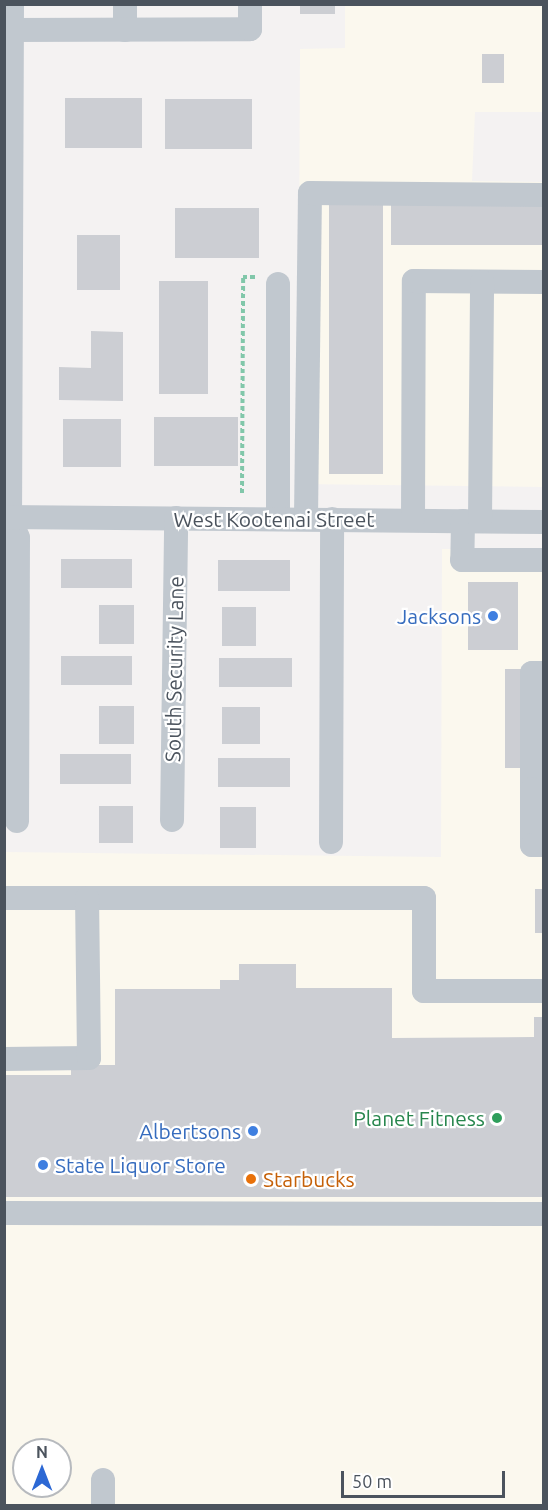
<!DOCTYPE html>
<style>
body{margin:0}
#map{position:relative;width:548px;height:1510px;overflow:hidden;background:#f4f2f2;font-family:Ubuntu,sans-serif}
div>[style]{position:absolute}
.commercial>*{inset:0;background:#fbf8ee}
.building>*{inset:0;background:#ccced3;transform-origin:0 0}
.path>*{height:4px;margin-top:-2px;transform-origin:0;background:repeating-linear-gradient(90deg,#81c7aa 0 4.5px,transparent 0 7.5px)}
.minor>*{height:24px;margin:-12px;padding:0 12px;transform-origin:12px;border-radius:12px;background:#c1c8cf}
.dots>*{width:16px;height:16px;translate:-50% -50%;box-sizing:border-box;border:3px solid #fff;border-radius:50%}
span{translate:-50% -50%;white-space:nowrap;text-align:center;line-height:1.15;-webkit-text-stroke:4.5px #fff;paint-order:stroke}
.street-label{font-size:21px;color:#4b535d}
.shop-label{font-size:21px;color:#366cbe}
.right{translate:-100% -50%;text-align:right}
.left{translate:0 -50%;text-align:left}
.leisure-label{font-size:21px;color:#27864d}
.food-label{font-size:21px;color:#c56008}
.frame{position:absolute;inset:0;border:6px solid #4b535d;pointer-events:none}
.north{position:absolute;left:12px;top:1438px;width:60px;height:60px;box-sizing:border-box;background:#fff;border:2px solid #b7babe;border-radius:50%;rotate:0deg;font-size:16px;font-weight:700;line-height:24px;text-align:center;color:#4b535d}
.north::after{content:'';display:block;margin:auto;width:21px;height:27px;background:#2c68d4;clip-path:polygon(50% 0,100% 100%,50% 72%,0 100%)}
.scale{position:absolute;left:341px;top:1471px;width:164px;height:27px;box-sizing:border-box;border:3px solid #4b535d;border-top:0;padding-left:8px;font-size:18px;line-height:21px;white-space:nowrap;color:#4b535d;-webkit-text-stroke:4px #fff;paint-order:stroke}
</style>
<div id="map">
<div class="commercial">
<div style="clip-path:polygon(345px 5px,543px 5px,543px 112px,475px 112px,472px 181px,543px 182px,543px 487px,298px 484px,300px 49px,345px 48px)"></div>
<div style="clip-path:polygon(evenodd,442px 549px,543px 550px,543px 1505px,5px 1506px,5px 852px,441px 857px,442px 549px,24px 1450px,60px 1450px,60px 1486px,24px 1486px,24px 1450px)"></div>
</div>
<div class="building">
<div style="left:300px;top:4px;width:35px;height:10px"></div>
<div style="left:482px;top:54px;width:22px;height:29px"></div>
<div style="left:65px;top:98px;width:77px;height:50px"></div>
<div style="left:165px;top:99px;width:87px;height:50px"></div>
<div style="left:329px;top:201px;width:54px;height:273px"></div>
<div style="left:391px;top:203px;width:153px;height:42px"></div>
<div style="left:175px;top:208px;width:84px;height:50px"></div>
<div style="left:77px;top:235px;width:43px;height:55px"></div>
<div style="left:159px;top:281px;width:49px;height:113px"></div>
<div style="clip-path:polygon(91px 331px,123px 332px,123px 401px,59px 400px,59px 367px,91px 368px)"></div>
<div style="left:154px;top:417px;width:84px;height:49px"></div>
<div style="left:63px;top:419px;width:58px;height:48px"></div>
<div style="left:61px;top:559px;width:71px;height:29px"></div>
<div style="left:218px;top:560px;width:72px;height:31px"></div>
<div style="left:468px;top:582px;width:50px;height:68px"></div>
<div style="left:99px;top:605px;width:35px;height:39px"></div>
<div style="left:222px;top:607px;width:34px;height:39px"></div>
<div style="left:61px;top:656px;width:71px;height:29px"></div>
<div style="left:219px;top:658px;width:73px;height:29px"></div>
<div style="left:505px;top:669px;width:20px;height:99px"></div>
<div style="left:99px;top:706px;width:35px;height:38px"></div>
<div style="left:222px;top:707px;width:38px;height:37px"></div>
<div style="left:131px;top:754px;width:30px;height:71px;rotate:90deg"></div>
<div style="left:218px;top:758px;width:72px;height:29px"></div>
<div style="left:99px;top:806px;width:34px;height:37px"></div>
<div style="left:220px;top:807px;width:36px;height:41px"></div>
<div style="left:544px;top:889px;width:44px;height:9px;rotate:90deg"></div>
<div style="clip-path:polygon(239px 964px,296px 964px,296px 988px,392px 988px,392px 1038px,534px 1037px,534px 1017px,544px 1017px,544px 1197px,4px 1197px,4px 1075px,71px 1075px,71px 1065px,115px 1065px,115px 989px,220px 989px,220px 980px,239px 980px)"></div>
</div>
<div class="path">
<div style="left:242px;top:493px;width:216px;rotate:-89.7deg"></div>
<div style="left:243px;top:277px;width:14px"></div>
</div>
<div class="minor">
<div style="left:12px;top:4px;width:513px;rotate:90.22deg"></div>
<div style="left:10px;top:517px;width:22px;rotate:69deg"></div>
<div style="left:18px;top:538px;width:283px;rotate:90.2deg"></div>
<div style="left:125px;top:4px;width:26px;rotate:90deg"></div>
<div style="left:12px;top:30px;width:238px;rotate:-0.2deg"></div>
<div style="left:250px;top:29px;width:25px;rotate:-90deg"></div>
<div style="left:278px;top:284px;width:235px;rotate:90deg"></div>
<div style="left:4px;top:517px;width:540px;rotate:0.53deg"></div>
<div style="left:413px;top:518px;width:237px;rotate:-89.8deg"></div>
<div style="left:414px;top:281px;width:130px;rotate:0.4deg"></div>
<div style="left:306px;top:519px;width:326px;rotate:-89.3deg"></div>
<div style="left:310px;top:193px;width:234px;rotate:0.5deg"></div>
<div style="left:463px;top:521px;width:39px;rotate:91deg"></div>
<div style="left:462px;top:560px;width:82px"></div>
<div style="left:480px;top:521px;width:239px;rotate:-89.5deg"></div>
<div style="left:544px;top:673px;width:12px;rotate:180deg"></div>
<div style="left:532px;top:673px;width:116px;rotate:90deg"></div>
<div style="left:532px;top:789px;width:12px"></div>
<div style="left:532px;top:789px;width:56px;rotate:90deg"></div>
<div style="left:532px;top:845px;width:12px"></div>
<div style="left:172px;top:820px;width:302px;rotate:-89.2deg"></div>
<div style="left:331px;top:842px;width:323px;rotate:-89.8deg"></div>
<div style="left:4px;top:898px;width:420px"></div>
<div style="left:424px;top:898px;width:93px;rotate:90deg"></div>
<div style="left:424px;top:991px;width:120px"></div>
<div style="left:4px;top:1059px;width:85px;rotate:-0.7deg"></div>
<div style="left:89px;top:1058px;width:160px;rotate:-90.7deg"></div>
<div style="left:4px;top:1213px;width:540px;rotate:0.11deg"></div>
<div style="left:103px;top:1480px;width:26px;rotate:90deg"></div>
</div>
<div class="dots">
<div style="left:493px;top:616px;background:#3f7fe0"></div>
<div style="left:497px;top:1118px;background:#2e9e5b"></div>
<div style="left:253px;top:1131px;background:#3f7fe0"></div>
<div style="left:43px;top:1165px;background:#3f7fe0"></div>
<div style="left:251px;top:1179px;background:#e8710a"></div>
</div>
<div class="street-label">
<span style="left:274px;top:519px">West Kootenai Street</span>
<span style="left:174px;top:669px;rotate:-89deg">South Security Lane</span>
</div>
<div class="shop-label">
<span class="right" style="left:481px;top:616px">Jacksons</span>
<span class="right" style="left:241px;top:1131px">Albertsons</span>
<span class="left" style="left:55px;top:1165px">State Liquor Store</span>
</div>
<div class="leisure-label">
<span class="right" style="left:485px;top:1118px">Planet Fitness</span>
</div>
<div class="food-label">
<span class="left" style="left:263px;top:1179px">Starbucks</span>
</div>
<div class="frame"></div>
<div class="north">N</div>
<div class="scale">50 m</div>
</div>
